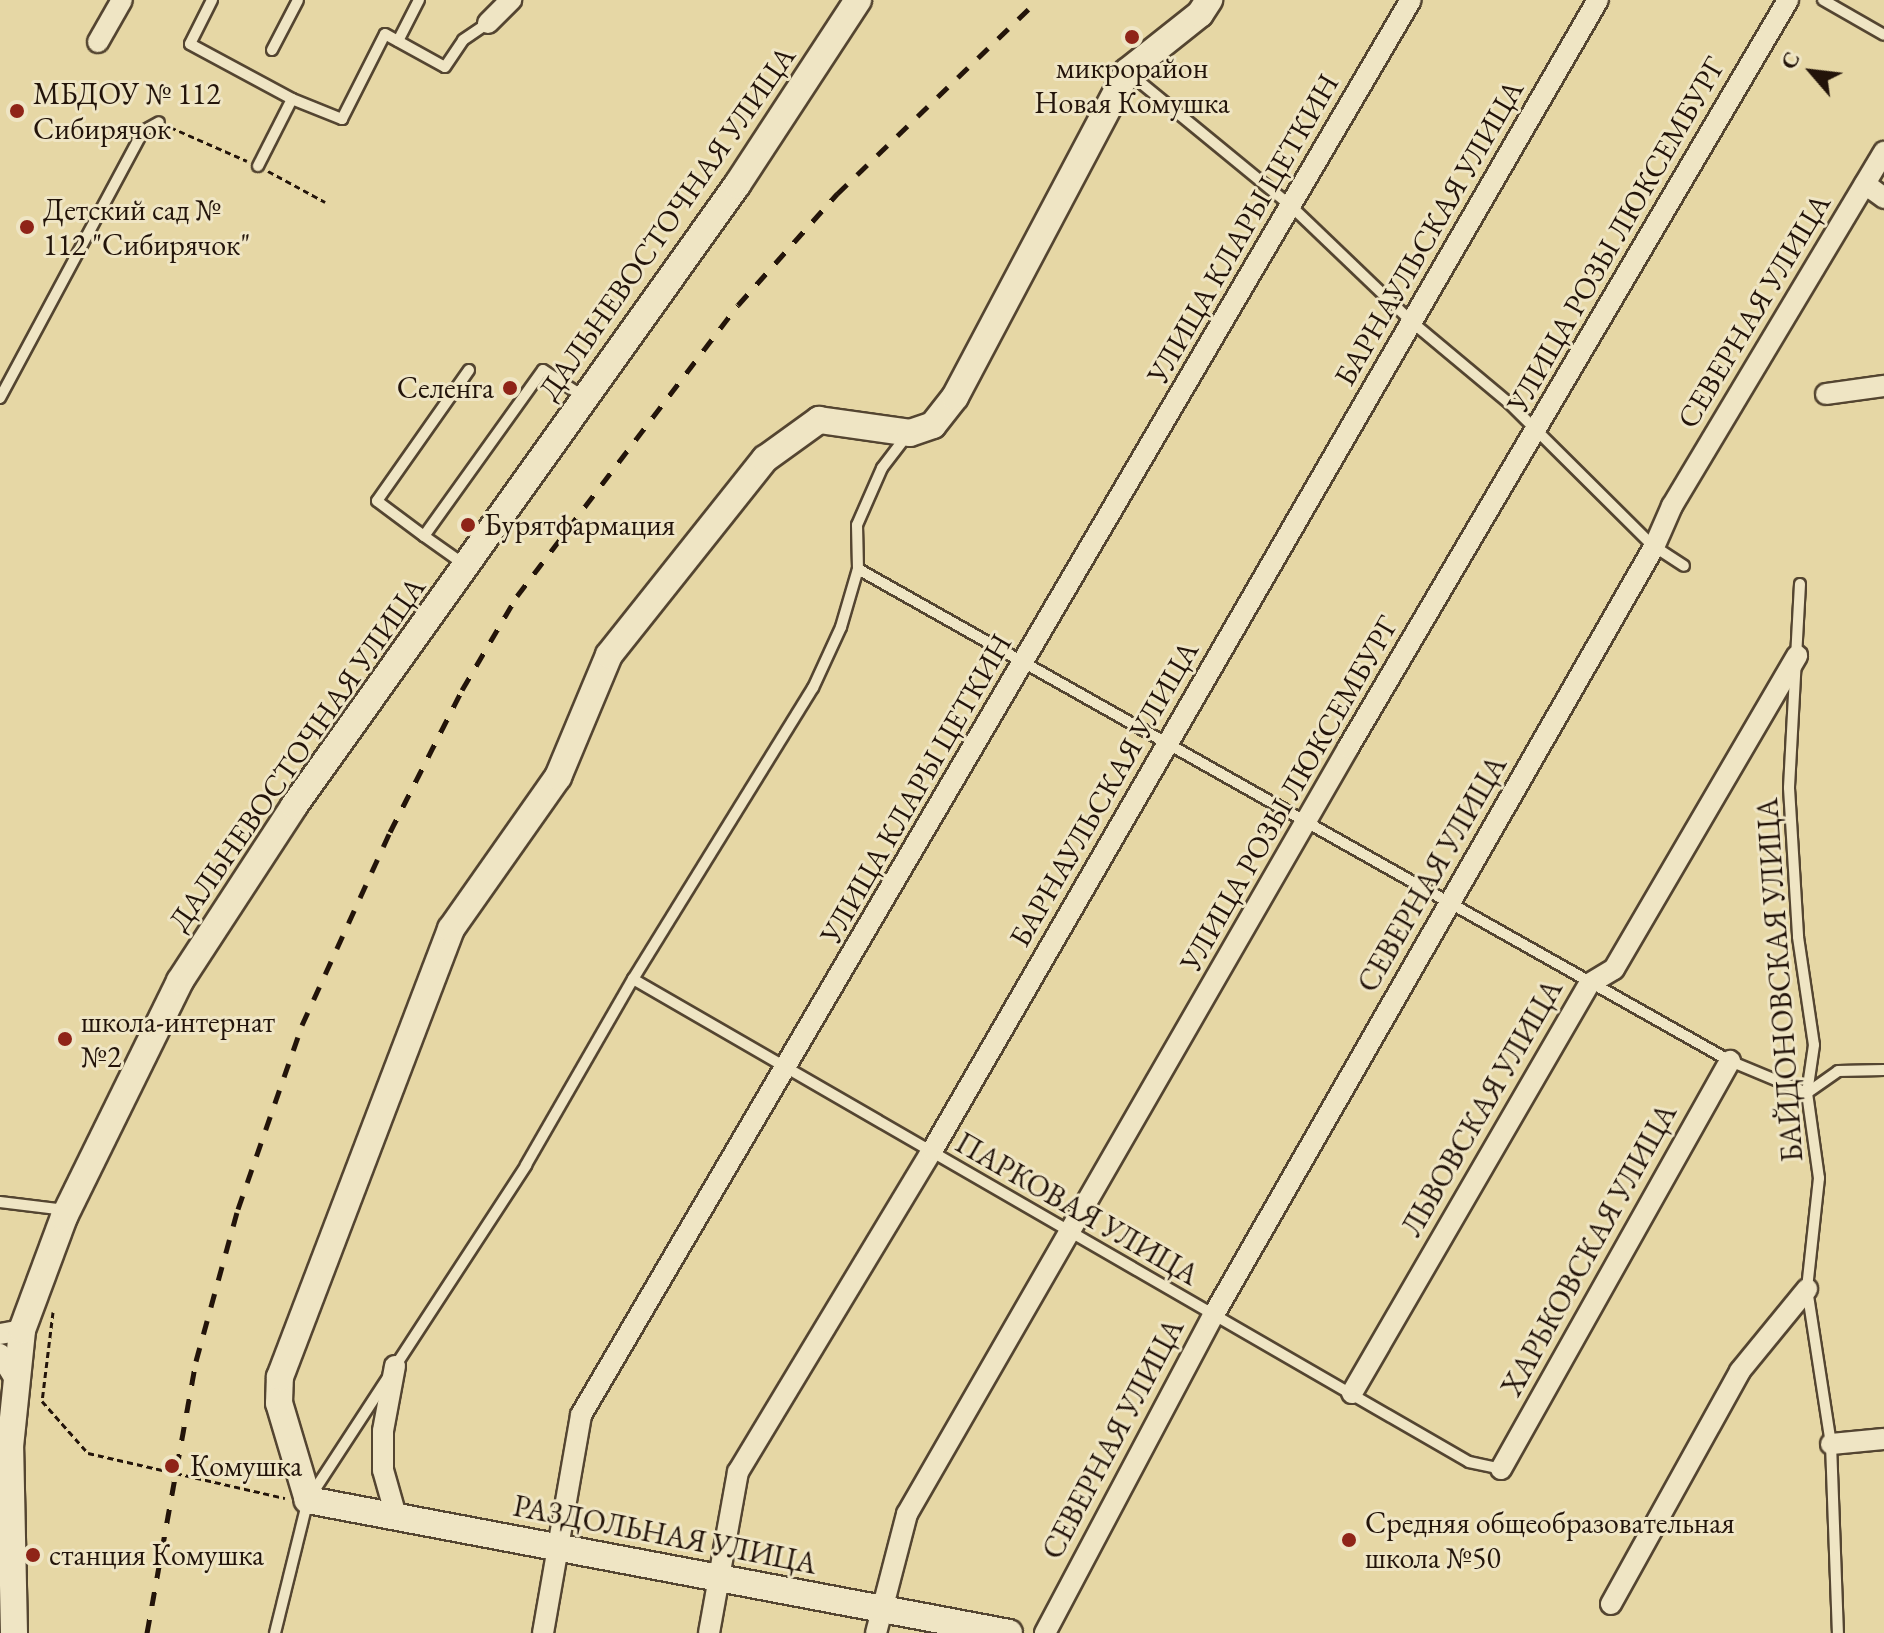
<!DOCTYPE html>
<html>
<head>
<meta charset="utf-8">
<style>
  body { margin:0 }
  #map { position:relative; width:1884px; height:1633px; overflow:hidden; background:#e6d7a5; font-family:"EB Garamond",serif }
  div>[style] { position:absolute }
  .path>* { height:3px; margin-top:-1.5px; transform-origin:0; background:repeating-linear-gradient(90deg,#23140a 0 6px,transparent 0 10px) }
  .roads { filter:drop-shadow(2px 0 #544531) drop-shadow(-2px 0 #544531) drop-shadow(0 2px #544531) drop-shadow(0 -2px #544531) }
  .service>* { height:10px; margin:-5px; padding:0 5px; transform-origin:5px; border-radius:5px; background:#efe5c4 }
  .minor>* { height:20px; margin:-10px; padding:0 10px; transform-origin:10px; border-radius:10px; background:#efe5c4 }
  .tertiary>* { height:26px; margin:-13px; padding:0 13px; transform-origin:13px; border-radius:13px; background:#efe5c4 }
  .rail>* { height:5px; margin-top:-2.5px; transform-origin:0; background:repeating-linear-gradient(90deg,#23140a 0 14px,transparent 0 28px) }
  .dots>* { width:22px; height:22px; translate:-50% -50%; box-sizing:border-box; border:4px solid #efe5c4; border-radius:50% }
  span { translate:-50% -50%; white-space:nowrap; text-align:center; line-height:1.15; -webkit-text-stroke:6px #efe5c4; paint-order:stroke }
  .poi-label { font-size:30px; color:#23140a }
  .left { translate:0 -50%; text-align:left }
  .right { translate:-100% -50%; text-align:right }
  .street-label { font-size:30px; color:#23140a }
  .north { position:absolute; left:1772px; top:32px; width:80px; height:80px; -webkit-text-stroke:6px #efe5c4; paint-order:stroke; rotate:298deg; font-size:22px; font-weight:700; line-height:32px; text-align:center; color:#23140a }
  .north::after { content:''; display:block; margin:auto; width:28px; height:36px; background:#23140a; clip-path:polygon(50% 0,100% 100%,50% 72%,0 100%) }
</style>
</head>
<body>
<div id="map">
  <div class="path">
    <div style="left:170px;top:127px;width:84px;rotate:23.8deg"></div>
    <div style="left:268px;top:171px;width:65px;rotate:28.5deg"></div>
    <div style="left:53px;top:1312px;width:90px;rotate:97deg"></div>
    <div style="left:42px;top:1401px;width:69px;rotate:48.5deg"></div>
    <div style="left:88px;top:1453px;width:202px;rotate:12.9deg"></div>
  </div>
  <div class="roads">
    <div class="service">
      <div style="left:212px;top:0;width:49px;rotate:116.6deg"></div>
      <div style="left:190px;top:44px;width:116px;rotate:28.3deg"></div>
      <div style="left:292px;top:99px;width:54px;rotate:21.8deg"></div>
      <div style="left:342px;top:119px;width:95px;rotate:-63.2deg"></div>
      <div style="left:385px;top:34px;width:68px;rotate:28.8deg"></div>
      <div style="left:445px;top:67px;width:32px;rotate:-56deg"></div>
      <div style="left:463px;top:40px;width:30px;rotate:-34deg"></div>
      <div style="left:1823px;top:0;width:70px;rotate:29.8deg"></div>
      <div style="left:398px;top:41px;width:46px;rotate:-62.9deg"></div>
      <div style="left:272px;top:50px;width:56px;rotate:-62.5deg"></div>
      <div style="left:1129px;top:73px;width:210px;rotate:39.4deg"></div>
      <div style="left:1291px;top:206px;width:168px;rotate:43.8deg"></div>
      <div style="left:1412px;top:322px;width:126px;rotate:39.9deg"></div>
      <div style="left:1509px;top:403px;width:204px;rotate:44.8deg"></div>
      <div style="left:258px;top:166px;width:75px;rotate:-63.1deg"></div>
      <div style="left:469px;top:370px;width:160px;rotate:125.1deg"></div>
      <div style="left:377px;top:501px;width:59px;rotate:36.7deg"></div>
      <div style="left:424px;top:536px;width:204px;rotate:-54.4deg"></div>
      <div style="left:543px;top:370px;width:49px;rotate:33.4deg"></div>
      <div style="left:0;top:398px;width:303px;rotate:-61.8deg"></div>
      <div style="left:143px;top:131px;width:18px;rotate:-29deg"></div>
      <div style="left:424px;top:536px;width:50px;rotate:35.3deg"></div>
      <div style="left:1652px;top:545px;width:38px;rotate:33deg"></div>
      <div style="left:858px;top:569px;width:1001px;rotate:29.43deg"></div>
      <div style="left:1730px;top:1061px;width:83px;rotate:22.6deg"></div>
      <div style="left:1807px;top:1093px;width:38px;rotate:-35deg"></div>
      <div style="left:1838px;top:1071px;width:46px;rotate:-1.2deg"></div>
      <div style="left:1800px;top:584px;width:204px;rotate:93.1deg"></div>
      <div style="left:1789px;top:788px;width:149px;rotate:86.5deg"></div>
      <div style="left:1798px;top:937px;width:109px;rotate:81.6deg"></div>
      <div style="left:1814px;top:1045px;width:49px;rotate:98.3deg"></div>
      <div style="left:1807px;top:1093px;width:86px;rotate:82deg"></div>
      <div style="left:1819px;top:1178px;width:112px;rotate:96.2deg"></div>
      <div style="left:1807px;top:1289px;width:157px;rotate:81.2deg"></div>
      <div style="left:1831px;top:1444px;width:189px;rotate:87.9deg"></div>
      <div style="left:633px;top:979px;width:965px;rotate:30.02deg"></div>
      <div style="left:1469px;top:1462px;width:33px;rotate:12deg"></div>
      <div style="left:0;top:1202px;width:66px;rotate:6.9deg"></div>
      <div style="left:275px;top:1633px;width:137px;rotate:-76.1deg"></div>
      <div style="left:308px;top:1500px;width:400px;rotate:-56.9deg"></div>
      <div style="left:526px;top:1165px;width:215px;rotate:-60.1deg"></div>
      <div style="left:633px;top:979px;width:342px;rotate:-58.3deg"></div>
      <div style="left:813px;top:688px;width:67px;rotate:-65.3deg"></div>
      <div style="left:841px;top:627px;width:60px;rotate:-73.7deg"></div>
      <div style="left:858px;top:569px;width:44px;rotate:-91.3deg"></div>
      <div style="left:857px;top:525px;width:62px;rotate:-66.3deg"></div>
      <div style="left:882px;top:468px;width:43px;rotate:-52.6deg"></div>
    </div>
    <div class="minor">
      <div style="left:488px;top:23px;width:33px;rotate:-45deg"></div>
      <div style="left:98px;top:42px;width:48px;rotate:-60.3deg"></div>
      <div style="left:1865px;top:184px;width:24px;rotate:36deg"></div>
      <div style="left:1826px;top:394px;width:59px;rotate:-7.9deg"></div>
      <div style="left:0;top:1334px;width:22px;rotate:-10deg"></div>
      <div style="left:0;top:1354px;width:31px;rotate:59deg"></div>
      <div style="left:395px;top:1366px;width:66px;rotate:100.5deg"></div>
      <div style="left:383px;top:1431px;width:39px;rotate:90deg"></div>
      <div style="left:383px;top:1470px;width:48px;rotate:74.2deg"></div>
      <div style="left:1352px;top:1393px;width:473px;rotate:-59.9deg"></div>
      <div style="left:1589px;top:984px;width:29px;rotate:-31deg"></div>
      <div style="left:1614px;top:969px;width:363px;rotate:-59.7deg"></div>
      <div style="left:1831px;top:1444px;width:53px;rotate:-5.4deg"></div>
      <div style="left:1501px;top:1469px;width:468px;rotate:-60.7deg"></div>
      <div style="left:1611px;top:1604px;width:266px;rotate:-61deg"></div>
      <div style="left:1740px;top:1371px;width:106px;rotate:-50.7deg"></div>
      <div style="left:543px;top:1633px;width:221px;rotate:-80.1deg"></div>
      <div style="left:581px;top:1415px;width:1640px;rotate:-59.61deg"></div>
      <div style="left:709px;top:1633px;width:164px;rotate:-79.8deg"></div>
      <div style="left:738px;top:1472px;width:375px;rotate:-58.9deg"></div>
      <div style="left:932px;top:1151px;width:1330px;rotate:-59.95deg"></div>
      <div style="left:876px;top:1633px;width:123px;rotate:-75.4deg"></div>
      <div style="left:907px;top:1514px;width:884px;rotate:-60.07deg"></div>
      <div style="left:1348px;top:748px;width:868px;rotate:-59.53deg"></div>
      <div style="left:1045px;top:1633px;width:359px;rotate:-62.1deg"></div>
      <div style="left:1213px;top:1316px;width:886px;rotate:-60.17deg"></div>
      <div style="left:1654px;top:547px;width:45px;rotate:-66.3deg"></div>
      <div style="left:1672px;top:506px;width:413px;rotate:-59.1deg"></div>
    </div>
    <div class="tertiary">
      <div style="left:14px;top:1633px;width:186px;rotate:-91.2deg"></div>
      <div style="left:10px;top:1447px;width:118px;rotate:-84.1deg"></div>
      <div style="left:22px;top:1330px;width:121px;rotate:-69.6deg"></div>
      <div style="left:64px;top:1217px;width:263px;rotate:-63.8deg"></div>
      <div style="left:180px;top:981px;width:209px;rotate:-56.9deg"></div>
      <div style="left:294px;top:806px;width:763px;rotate:-54.5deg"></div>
      <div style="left:737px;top:185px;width:221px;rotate:-56.8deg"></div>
      <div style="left:1009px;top:1633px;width:714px;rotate:-169.26deg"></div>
      <div style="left:308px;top:1500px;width:101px;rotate:-106.6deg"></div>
      <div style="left:279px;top:1403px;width:26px;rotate:-88deg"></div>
      <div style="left:280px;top:1377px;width:480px;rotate:-69.1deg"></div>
      <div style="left:451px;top:929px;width:186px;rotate:-54.9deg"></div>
      <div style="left:558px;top:777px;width:132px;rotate:-67.3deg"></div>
      <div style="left:609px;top:655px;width:251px;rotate:-51.5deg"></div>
      <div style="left:765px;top:459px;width:67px;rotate:-35.8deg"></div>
      <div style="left:819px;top:420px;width:92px;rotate:8.1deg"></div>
      <div style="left:910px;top:433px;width:24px;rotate:-19deg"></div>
      <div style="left:933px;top:425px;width:36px;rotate:-52deg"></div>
      <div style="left:955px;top:397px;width:368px;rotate:-62.1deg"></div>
      <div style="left:1127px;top:72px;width:93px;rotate:-38.5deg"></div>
      <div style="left:1200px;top:14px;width:17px;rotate:-57deg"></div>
    </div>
  </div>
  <div class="rail">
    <div style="left:147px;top:1633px;width:276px;rotate:-79.8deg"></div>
    <div style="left:196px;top:1361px;width:158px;rotate:-74.6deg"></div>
    <div style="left:238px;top:1209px;width:195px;rotate:-70.8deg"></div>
    <div style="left:302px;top:1025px;width:212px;rotate:-65.5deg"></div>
    <div style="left:390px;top:832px;width:159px;rotate:-63.1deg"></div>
    <div style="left:462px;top:690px;width:109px;rotate:-59.7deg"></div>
    <div style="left:517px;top:596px;width:365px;rotate:-52.8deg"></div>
    <div style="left:738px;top:305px;width:149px;rotate:-48.3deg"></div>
    <div style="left:837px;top:194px;width:279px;rotate:-44deg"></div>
  </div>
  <div class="dots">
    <div style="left:1132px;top:37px;background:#8f2418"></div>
    <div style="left:17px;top:111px;background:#8f2418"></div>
    <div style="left:27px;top:227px;background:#8f2418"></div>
    <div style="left:510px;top:388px;background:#8f2418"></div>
    <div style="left:468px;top:525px;background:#8f2418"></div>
    <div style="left:65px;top:1039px;background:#8f2418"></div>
    <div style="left:172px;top:1466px;background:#8f2418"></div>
    <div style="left:1349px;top:1540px;background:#8f2418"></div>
    <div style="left:33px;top:1555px;background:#8f2418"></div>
  </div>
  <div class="poi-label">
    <span style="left:1132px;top:85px">микрорайон<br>Новая Комушка</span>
    <span class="left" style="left:33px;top:111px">МБДОУ № 112<br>Сибирячок</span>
    <span class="left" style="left:43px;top:227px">Детский сад №<br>112 "Сибирячок"</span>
    <span class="right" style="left:494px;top:388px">Селенга</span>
    <span class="left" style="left:484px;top:525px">Бурятфармация</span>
    <span class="left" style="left:81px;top:1039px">школа-интернат<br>№2</span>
    <span class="left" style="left:190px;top:1466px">Комушка</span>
    <span class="left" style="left:1365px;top:1540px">Средняя общеобразовательная<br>школа №50</span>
    <span class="left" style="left:49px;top:1555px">станция Комушка</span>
  </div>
  <div class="street-label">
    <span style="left:667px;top:223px;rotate:-55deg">ДАЛЬНЕВОСТОЧНАЯ УЛИЦА</span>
    <span style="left:1243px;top:229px;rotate:-60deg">УЛИЦА КЛАРЫ ЦЕТКИН</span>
    <span style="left:1429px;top:233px;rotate:-60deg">БАРНАУЛЬСКАЯ УЛИЦА</span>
    <span style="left:1616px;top:235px;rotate:-60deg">УЛИЦА РОЗЫ ЛЮКСЕМБУРГ</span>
    <span style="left:1754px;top:311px;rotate:-59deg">СЕВЕРНАЯ УЛИЦА</span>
    <span style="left:297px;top:754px;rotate:-55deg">ДАЛЬНЕВОСТОЧНАЯ УЛИЦА</span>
    <span style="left:916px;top:789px;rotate:-60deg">УЛИЦА КЛАРЫ ЦЕТКИН</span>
    <span style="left:1104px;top:794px;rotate:-60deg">БАРНАУЛЬСКАЯ УЛИЦА</span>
    <span style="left:1289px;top:794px;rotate:-60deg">УЛИЦА РОЗЫ ЛЮКСЕМБУРГ</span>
    <span style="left:1432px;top:874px;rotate:-60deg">СЕВЕРНАЯ УЛИЦА</span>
    <span style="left:1780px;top:980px;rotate:-94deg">БАЙДОНОВСКАЯ УЛИЦА</span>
    <span style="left:1482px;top:1108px;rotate:-60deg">ЛЬВОВСКАЯ УЛИЦА</span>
    <span style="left:1077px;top:1209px;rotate:30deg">ПАРКОВАЯ УЛИЦА</span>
    <span style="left:1589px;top:1250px;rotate:-61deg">ХАРЬКОВСКАЯ УЛИЦА</span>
    <span style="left:1113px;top:1439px;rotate:-62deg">СЕВЕРНАЯ УЛИЦА</span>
    <span style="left:665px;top:1535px;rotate:11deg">РАЗДОЛЬНАЯ УЛИЦА</span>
  </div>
  <div class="north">С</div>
</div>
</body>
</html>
